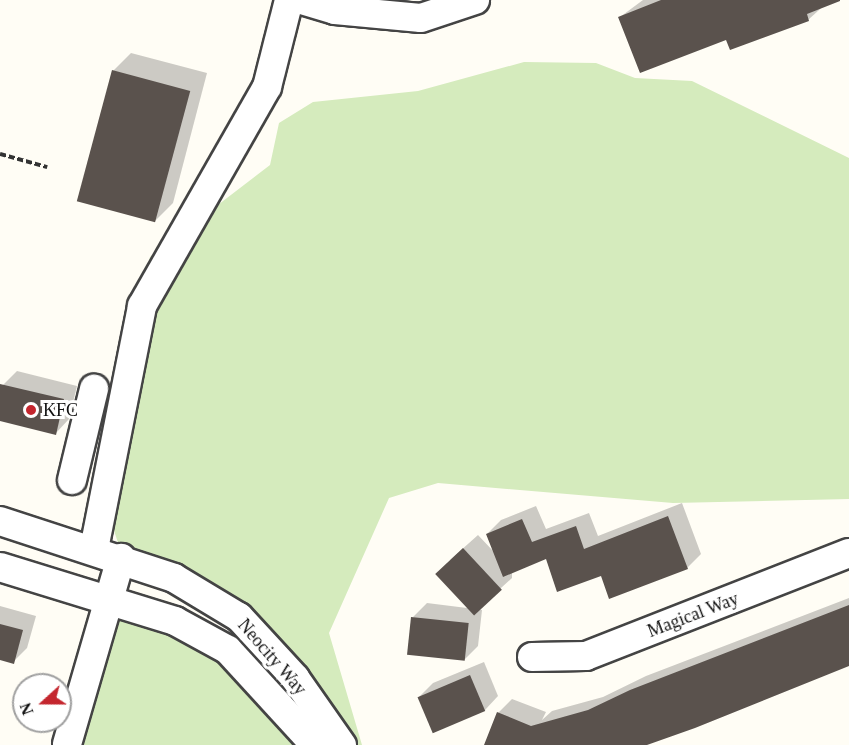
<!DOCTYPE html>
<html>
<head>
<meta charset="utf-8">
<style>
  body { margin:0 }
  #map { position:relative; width:849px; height:745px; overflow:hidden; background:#fffdf5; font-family:"Times New Roman",serif }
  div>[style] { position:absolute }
  .green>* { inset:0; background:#d5ebbd }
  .shadow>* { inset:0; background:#0003 }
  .building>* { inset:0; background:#5a524d; transform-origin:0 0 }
  .path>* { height:4px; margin-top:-2px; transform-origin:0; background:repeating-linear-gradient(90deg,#333 0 6px,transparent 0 9px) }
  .roads { filter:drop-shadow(2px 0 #444) drop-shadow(-2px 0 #444) drop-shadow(0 2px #444) drop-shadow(0 -2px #444) }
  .minor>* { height:28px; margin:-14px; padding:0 14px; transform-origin:14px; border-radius:14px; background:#fff }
  .dots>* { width:16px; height:16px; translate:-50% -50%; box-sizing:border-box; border:3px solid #fff; border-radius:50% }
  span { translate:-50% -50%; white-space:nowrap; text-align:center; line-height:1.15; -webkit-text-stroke:6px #fff; paint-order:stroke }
  .poi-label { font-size:18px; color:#111 }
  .left { translate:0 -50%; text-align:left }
  .street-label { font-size:18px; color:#111 }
  .north { position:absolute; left:12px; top:673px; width:60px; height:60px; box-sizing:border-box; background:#fff; border:2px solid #a0a0a0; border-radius:50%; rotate:249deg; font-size:16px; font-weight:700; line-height:24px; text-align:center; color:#111 }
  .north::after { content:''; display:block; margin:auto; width:21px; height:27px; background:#c4262e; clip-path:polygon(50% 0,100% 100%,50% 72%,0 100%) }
</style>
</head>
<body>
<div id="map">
  <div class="green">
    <div style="clip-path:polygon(524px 62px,596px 63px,635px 78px,692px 81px,849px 158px,849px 499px,673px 503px,438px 483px,389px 498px,329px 633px,362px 745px,356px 745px,305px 671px,119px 546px,100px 487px,110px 424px,150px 257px,270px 165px,279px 123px,313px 102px,418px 91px)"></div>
    <div style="clip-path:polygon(99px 608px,170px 631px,220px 658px,299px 745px,55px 745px)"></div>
  </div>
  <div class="shadow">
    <div style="clip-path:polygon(643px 0,830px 0,808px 20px,727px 38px,620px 17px)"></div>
    <div style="clip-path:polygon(131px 53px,207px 73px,173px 203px,155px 221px,113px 71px)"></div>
    <div style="clip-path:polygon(17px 371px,77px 386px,69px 419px,56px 433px,0 419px,3px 385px)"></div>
    <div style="clip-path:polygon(682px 503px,701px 554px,687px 568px,602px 574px,546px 557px,512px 571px,512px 578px,478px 609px,482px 610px,478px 646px,464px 660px,413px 617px,427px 603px,467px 608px,450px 560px,478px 535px,495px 553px,487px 534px,501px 520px,536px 506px,546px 529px,589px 513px,598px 536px)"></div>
    <div style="clip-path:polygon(849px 598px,849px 665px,642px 745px,485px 745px,498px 713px,512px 699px,546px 712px,542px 720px,552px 711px,603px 697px,646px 676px)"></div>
    <div style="clip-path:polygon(0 606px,36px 616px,27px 648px,13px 662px,0 658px)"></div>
    <div style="clip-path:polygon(484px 662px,498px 696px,485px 710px,433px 731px,419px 697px,433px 683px)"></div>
  </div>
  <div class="building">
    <div style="clip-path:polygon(661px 0,840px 0,840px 1px,807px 14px,809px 21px,730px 50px,726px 40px,640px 73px,618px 17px)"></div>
    <div style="left:112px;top:70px;width:81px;height:136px;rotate:15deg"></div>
    <div style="clip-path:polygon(0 384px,64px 399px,56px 435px,0 421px)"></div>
    <div style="clip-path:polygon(668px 516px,688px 569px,609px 599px,601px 576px,557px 592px,546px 559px,503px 577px,486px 534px,522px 519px,532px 542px,576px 526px,584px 549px)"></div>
    <div style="left:463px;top:548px;width:57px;height:38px;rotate:47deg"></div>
    <div style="clip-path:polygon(849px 605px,849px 666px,695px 728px,647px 745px,484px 745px,497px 712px,531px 726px,588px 710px,630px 690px)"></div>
    <div style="left:411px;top:617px;width:58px;height:38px;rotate:6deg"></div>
    <div style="clip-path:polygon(0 624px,23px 630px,14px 664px,0 660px)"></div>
    <div style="left:470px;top:675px;width:39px;height:57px;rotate:67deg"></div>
  </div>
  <div class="path">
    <div style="left:0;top:154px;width:49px;rotate:15.5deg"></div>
  </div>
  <div class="roads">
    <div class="minor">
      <div style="left:302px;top:0;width:34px;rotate:17deg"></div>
      <div style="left:335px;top:10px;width:86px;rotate:5.3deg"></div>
      <div style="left:421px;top:18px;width:57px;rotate:-18.4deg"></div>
      <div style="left:72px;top:480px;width:94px;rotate:-76.4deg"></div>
      <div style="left:0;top:521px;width:183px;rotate:18.1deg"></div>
      <div style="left:174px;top:578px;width:76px;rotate:31deg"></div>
      <div style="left:239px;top:617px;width:83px;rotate:47.4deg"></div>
      <div style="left:295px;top:678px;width:82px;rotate:55deg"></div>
      <div style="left:94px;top:549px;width:248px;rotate:-78.8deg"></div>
      <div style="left:142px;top:306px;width:252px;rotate:-60.3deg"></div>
      <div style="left:267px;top:87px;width:90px;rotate:-75.8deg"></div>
      <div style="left:0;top:567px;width:183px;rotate:17.1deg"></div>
      <div style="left:175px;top:621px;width:60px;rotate:28.7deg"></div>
      <div style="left:228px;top:650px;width:129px;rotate:47.5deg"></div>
      <div style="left:532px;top:657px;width:54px;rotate:-1.1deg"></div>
      <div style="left:586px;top:656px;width:282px;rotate:-21.4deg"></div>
      <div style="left:67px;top:744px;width:194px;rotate:-73.8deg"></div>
    </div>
  </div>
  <div class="dots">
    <div style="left:31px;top:410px;background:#c4262e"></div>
  </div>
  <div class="poi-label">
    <span class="left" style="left:43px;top:410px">KFC</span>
  </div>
  <div class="street-label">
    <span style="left:693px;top:615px;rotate:-21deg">Magical Way</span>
    <span style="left:272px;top:657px;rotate:49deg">Neocity Way</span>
  </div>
  <div class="north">N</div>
</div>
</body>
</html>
